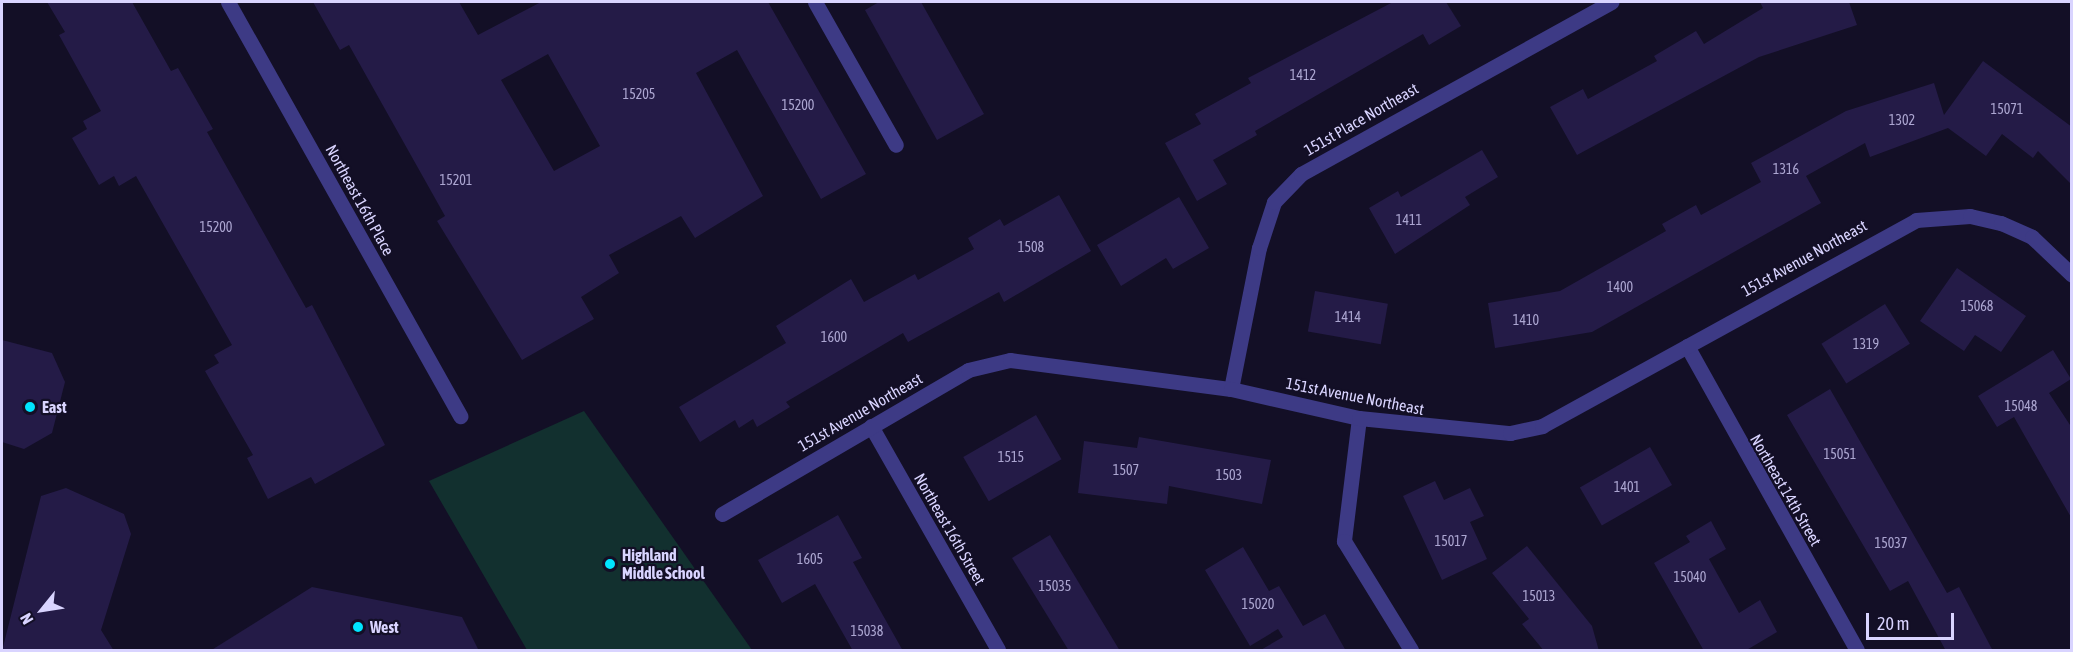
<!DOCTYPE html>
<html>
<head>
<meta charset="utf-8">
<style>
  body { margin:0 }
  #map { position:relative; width:2073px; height:652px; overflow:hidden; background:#130f26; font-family:"Asap Condensed",sans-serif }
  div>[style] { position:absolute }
  .green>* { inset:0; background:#12302f }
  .building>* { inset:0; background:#241b47; transform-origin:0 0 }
  .street>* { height:15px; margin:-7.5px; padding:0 7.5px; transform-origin:7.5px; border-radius:7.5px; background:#3d3a85 }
  .dots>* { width:16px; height:16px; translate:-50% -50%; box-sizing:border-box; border:3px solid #130f26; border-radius:50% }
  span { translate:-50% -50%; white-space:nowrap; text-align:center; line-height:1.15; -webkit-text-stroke:4.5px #130f26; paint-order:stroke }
  .number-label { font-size:14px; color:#aca6d1 }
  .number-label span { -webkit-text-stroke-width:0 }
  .street-label { font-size:16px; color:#d9d4ff }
  .poi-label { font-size:16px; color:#d9d4ff; font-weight:700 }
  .left { translate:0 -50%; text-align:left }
  .frame { position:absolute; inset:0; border:3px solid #d9d4ff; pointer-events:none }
  .north { position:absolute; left:12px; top:580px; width:60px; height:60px; -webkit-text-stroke:4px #130f26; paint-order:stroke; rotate:240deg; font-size:16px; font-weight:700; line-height:24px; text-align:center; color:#d9d4ff }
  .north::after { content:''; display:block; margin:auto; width:21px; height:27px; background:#d9d4ff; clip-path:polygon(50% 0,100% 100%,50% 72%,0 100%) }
  .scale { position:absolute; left:1866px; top:613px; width:88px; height:27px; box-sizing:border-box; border:3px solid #d9d4ff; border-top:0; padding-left:8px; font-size:18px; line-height:21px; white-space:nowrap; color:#d9d4ff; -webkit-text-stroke:4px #130f26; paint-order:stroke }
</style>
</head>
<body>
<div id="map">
  <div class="green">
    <div style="clip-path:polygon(584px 411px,752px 650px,527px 650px,429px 481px)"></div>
  </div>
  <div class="building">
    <div style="clip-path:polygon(47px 2px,132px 2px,171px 71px,178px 68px,213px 129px,207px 132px,306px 308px,312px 305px,385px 445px,315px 484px,311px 477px,268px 499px,247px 458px,253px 455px,205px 371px,219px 363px,214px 355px,232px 345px,136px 176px,119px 186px,114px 176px,99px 185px,72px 138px,87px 129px,83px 121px,101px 111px,59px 35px,65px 32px)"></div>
    <div style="clip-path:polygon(evenodd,313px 2px,459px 2px,478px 35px,541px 2px,768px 2px,866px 174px,821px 199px,737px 50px,696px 73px,763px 196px,695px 238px,681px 216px,609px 255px,619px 273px,581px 297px,594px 319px,522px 360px,437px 221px,445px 216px,349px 45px,340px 50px,313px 2px,548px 54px,600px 146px,554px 171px,501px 80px,548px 54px)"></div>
    <div style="clip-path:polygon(879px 2px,921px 2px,984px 114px,937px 140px,865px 10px)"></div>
    <div style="clip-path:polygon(1393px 2px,1446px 2px,1461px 26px,1429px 45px,1423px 34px,1255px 131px,1257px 135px,1213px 160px,1227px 184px,1197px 201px,1165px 143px,1201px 124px,1195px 114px,1251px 83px,1248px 78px)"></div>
    <div style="clip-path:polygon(1760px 2px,1849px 2px,1857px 25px,1759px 57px,1577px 155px,1550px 107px,1583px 89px,1588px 99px,1657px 61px,1654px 56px,1696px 31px,1704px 44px,1763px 8px)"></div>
    <div style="clip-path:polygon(1983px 61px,2072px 127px,2072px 185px,2038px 151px,2033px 158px,2002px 134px,1986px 156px,1948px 128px,1870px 157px,1865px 143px,1806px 176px,1821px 203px,1592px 332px,1495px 348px,1488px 303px,1560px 291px,1666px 231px,1662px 224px,1696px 205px,1701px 215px,1761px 182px,1751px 163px,1846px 111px,1934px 83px,1944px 115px)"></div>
    <div style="clip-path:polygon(1482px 150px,1498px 177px,1465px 197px,1470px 205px,1395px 254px,1369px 208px,1398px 191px,1401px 197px)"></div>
    <div style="clip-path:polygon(1059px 195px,1091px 251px,1004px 302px,999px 292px,908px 342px,903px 333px,786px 402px,790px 407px,757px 427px,753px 419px,739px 428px,735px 420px,700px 442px,679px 407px,786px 343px,776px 326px,851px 279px,864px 302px,915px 274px,918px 280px,974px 249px,968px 238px,1000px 219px,1004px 226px)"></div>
    <div style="clip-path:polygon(1179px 197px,1209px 248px,1173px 269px,1166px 258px,1121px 286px,1097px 245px)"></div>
    <div style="clip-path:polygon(1957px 268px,2026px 316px,2001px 352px,1975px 335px,1964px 351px,1920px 321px)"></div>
    <div style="left:1315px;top:291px;width:74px;height:41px;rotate:10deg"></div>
    <div style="left:1885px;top:304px;width:47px;height:75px;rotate:58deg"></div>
    <div style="clip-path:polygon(2px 340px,52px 353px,65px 382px,52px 433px,24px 449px,2px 442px)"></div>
    <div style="clip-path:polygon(2053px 350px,2071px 379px,2049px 393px,2072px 428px,2072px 519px,2014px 417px,1997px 427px,1978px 396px)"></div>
    <div style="clip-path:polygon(1830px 389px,1947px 593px,1959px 587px,1993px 651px,1946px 651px,1908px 581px,1890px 591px,1787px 415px)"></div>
    <div style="left:1036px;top:415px;width:51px;height:84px;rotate:60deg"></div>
    <div style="clip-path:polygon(1139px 437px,1271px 460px,1262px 504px,1169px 486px,1167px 504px,1078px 493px,1084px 441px,1137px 448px)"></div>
    <div style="left:1650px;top:447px;width:44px;height:81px;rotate:60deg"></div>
    <div style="clip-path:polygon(1435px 481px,1444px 500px,1470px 488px,1484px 516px,1470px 522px,1487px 559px,1442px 580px,1403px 496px)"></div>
    <div style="clip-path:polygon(66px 488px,124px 514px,131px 534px,101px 630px,114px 651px,2px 651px,41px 496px)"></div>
    <div style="clip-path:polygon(838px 515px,862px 558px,853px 562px,903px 651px,853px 651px,815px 584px,782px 603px,758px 560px)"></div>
    <div style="clip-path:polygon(1711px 521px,1726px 549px,1709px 559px,1739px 613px,1760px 600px,1777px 632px,1745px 651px,1704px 651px,1654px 563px,1690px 542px,1686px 536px)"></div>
    <div style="clip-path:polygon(1050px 535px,1120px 651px,1069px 651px,1012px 558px)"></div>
    <div style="clip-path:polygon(1527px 546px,1592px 626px,1599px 651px,1544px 651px,1522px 624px,1529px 619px,1492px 573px)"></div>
    <div style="clip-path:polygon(1243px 547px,1269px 591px,1279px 586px,1303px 626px,1325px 614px,1346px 651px,1259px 651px,1283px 637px,1278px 629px,1250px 646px,1205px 570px)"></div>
    <div style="clip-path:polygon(312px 587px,462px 617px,479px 651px,210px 651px)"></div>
  </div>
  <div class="street">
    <div style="left:228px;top:2px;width:475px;rotate:60.7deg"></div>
    <div style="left:815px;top:2px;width:164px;rotate:60.5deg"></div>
    <div style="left:1687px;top:346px;width:348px;rotate:60.8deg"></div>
    <div style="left:1231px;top:389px;width:144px;rotate:-78.8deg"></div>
    <div style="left:1259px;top:248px;width:48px;rotate:-71.9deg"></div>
    <div style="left:1274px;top:202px;width:39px;rotate:-46deg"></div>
    <div style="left:1301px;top:174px;width:355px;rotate:-29deg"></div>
    <div style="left:1359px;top:418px;width:124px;rotate:97deg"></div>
    <div style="left:1344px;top:541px;width:128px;rotate:58.4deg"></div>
    <div style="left:871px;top:426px;width:257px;rotate:60.4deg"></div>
    <div style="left:722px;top:514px;width:285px;rotate:-30.3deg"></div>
    <div style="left:968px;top:370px;width:43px;rotate:-13.4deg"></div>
    <div style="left:1010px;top:360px;width:223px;rotate:7.5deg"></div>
    <div style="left:1231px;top:389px;width:131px;rotate:12.8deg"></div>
    <div style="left:1359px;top:418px;width:152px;rotate:5.7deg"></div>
    <div style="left:1510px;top:433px;width:33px;rotate:-12deg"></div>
    <div style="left:1542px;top:426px;width:427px;rotate:-28.8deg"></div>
    <div style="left:1916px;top:220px;width:54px;rotate:-4.2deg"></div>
    <div style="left:1970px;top:216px;width:32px;rotate:13deg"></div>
    <div style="left:2001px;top:223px;width:34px;rotate:24deg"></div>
    <div style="left:2032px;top:237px;width:55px;rotate:43.5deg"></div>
  </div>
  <div class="dots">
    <div style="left:30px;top:407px;background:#00e5ff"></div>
    <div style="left:610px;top:564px;background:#00e5ff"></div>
    <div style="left:358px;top:627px;background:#00e5ff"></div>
  </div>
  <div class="number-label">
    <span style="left:1303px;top:75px">1412</span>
    <span style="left:639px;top:94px">15205</span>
    <span style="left:798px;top:105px">15200</span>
    <span style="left:2007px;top:109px">15071</span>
    <span style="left:1902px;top:120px">1302</span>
    <span style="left:1786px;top:169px">1316</span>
    <span style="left:456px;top:180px">15201</span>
    <span style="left:1409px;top:220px">1411</span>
    <span style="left:216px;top:227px">15200</span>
    <span style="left:1031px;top:247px">1508</span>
    <span style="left:1620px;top:287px">1400</span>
    <span style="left:1977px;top:306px">15068</span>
    <span style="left:1348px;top:317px">1414</span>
    <span style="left:1526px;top:320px">1410</span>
    <span style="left:834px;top:337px">1600</span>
    <span style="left:1866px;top:344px">1319</span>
    <span style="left:2021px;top:406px">15048</span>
    <span style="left:1840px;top:454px">15051</span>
    <span style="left:1011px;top:457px">1515</span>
    <span style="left:1126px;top:470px">1507</span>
    <span style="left:1229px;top:475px">1503</span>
    <span style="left:1627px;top:487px">1401</span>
    <span style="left:1451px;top:541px">15017</span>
    <span style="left:1891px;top:543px">15037</span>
    <span style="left:810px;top:559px">1605</span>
    <span style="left:1690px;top:577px">15040</span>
    <span style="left:1055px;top:586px">15035</span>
    <span style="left:1539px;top:596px">15013</span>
    <span style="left:1258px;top:604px">15020</span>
    <span style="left:867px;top:631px">15038</span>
  </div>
  <div class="street-label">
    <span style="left:1361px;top:119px;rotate:-30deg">151st Place Northeast</span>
    <span style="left:360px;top:200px;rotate:61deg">Northeast 16th Place</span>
    <span style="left:1804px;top:258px;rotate:-29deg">151st Avenue Northeast</span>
    <span style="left:1355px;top:396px;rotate:11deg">151st Avenue Northeast</span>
    <span style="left:860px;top:412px;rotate:-30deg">151st Avenue Northeast</span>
    <span style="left:1786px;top:490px;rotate:60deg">Northeast 14th Street</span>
    <span style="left:950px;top:529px;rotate:60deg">Northeast 16th Street</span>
  </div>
  <div class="poi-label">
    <span class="left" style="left:42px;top:407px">East</span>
    <span class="left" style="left:622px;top:564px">Highland<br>Middle School</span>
    <span class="left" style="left:370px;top:627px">West</span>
  </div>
  <div class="frame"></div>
  <div class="north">N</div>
  <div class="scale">20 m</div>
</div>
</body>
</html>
